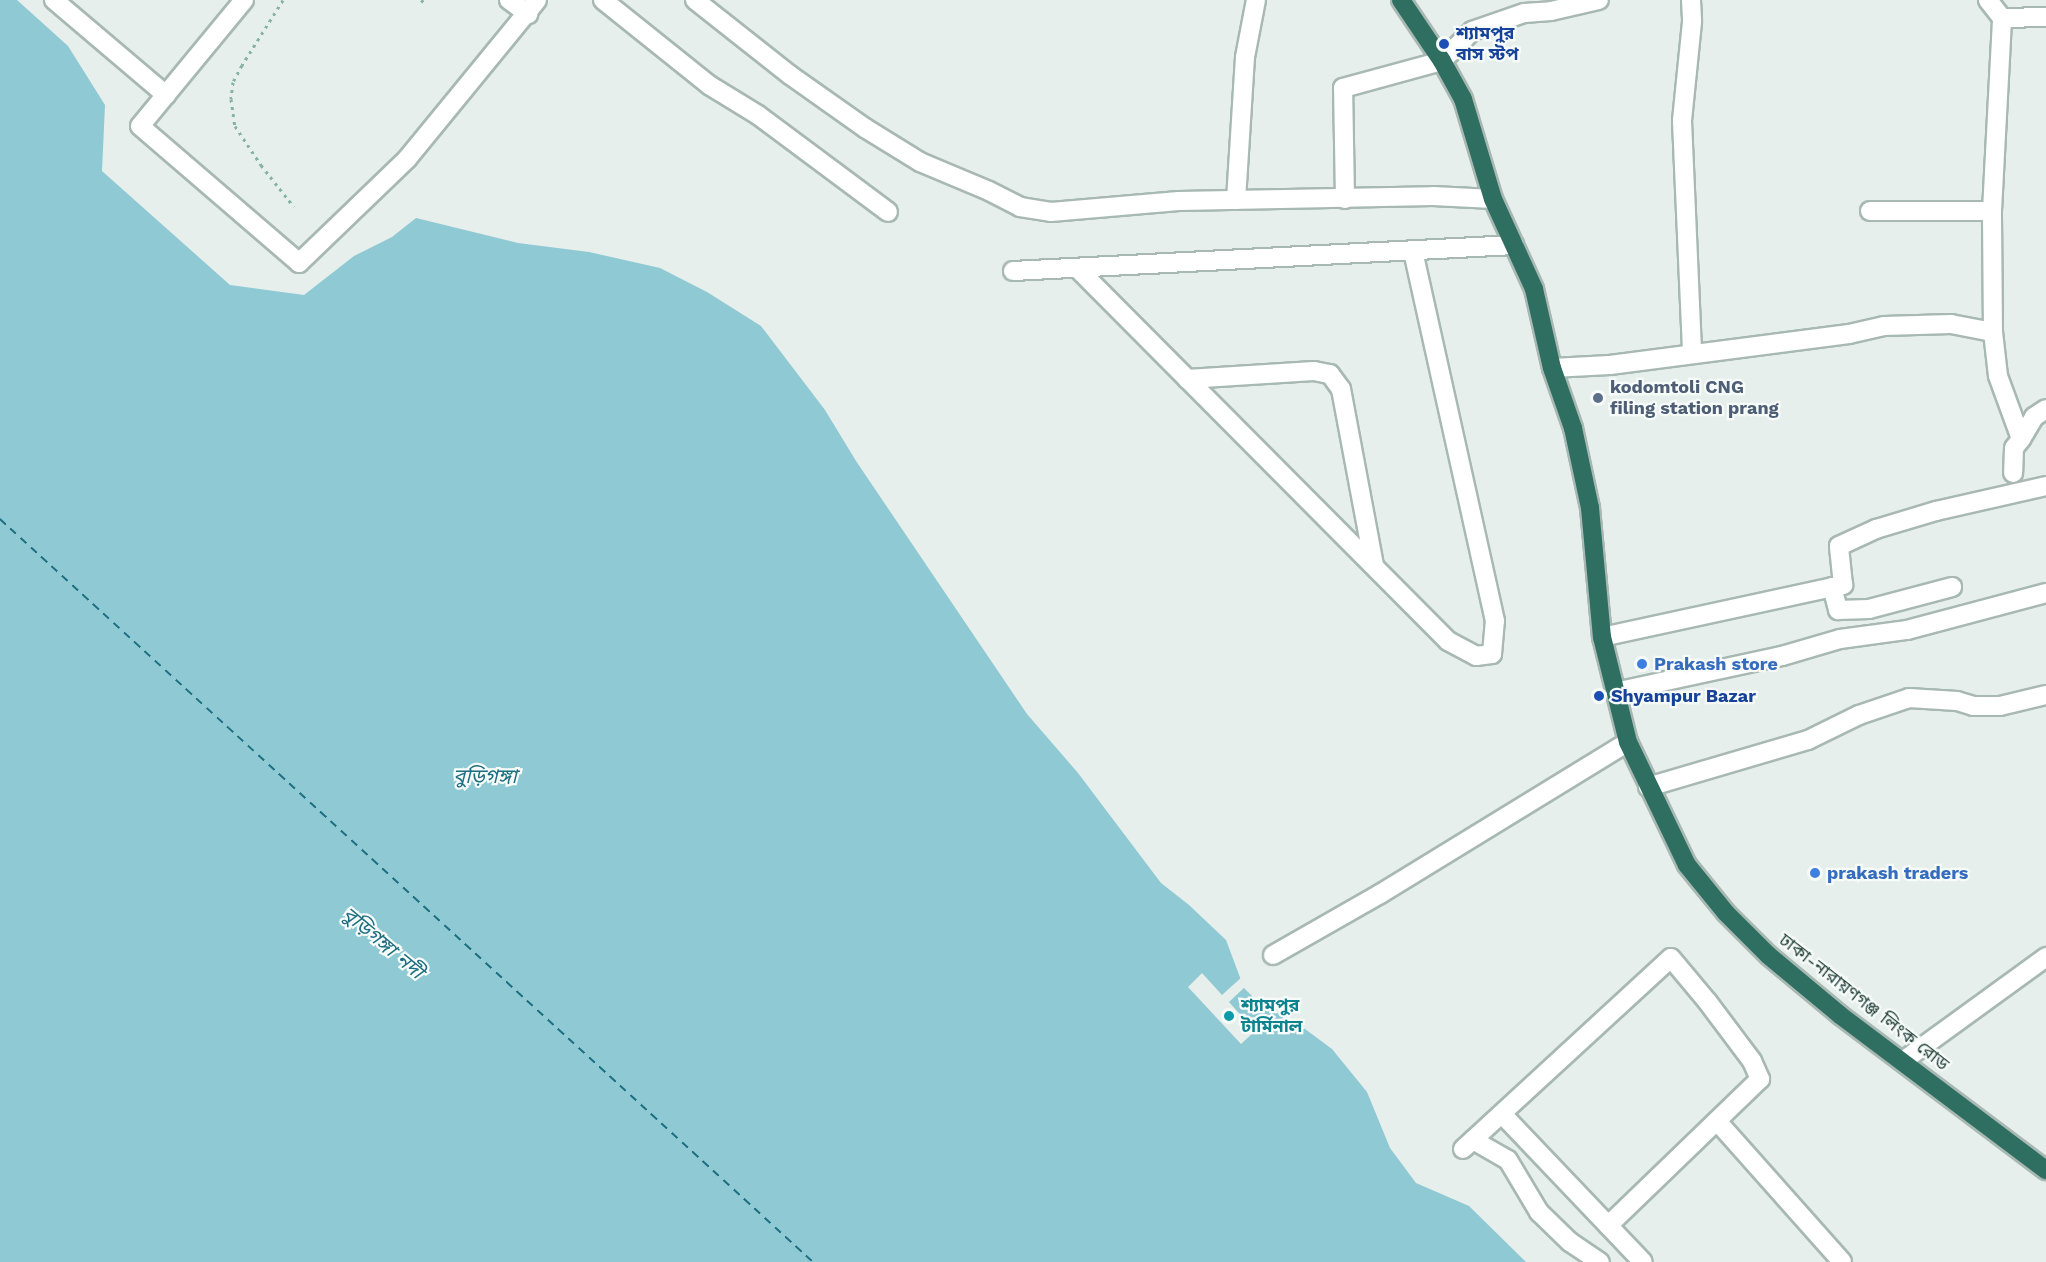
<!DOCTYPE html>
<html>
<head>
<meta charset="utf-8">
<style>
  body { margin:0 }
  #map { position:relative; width:2046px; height:1262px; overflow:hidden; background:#e6efeb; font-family:"Work Sans","Noto Sans Bengali",sans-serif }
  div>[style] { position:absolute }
  .water>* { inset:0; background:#8ec9d4 }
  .pier>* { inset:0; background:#e6efeb }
  .ferry>* { height:1.5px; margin-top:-0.75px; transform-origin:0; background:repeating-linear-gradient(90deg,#1c6f80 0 8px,transparent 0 14px) }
  .path>* { height:3px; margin-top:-1.5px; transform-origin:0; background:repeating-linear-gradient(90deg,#86b3a5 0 3px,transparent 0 7.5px) }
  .roads { filter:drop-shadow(2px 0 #a8b8b2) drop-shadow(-2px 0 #a8b8b2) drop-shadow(0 2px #a8b8b2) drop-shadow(0 -2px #a8b8b2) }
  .minor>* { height:18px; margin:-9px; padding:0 9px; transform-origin:9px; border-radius:9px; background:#fff }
  .highway>* { height:18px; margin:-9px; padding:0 9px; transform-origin:9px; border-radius:9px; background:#2f6f62 }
  .dots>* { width:16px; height:16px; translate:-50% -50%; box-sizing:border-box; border:3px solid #f7fbf9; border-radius:50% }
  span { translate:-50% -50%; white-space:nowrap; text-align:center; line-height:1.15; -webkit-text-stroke:4.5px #f7fbf9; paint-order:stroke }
  .transit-label { font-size:18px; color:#164399; font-weight:700 }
  .left { translate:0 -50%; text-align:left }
  .service-label { font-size:18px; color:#4e5e75; font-weight:700 }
  .shop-label { font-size:18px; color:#366cbe; font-weight:700 }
  .street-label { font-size:18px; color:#24423a }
  .culture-label { font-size:18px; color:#0d838f; font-weight:700 }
  .water-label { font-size:20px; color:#1c6f80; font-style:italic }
</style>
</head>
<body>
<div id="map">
  <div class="water">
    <div style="clip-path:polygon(0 0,17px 0,68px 46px,105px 105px,102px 171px,230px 285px,304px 295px,354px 256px,392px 237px,416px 218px,518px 243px,589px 252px,660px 268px,707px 292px,761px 326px,825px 410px,856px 461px,1027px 714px,1078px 773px,1161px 883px,1189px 905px,1226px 940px,1244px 988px,1258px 1002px,1305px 1029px,1332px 1049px,1367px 1092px,1390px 1148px,1416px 1183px,1469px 1206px,1526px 1262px,0 1262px)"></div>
  </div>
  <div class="pier">
    <div style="clip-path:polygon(1202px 973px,1222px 995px,1243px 976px,1246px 986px,1229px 1002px,1255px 1031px,1241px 1044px,1188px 987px)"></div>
  </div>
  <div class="ferry">
    <div style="left:0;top:519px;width:1101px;rotate:42.42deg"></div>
  </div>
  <div class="path">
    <div style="left:283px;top:0;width:77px;rotate:122.2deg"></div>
    <div style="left:242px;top:65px;width:19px;rotate:118deg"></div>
    <div style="left:233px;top:82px;width:17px;rotate:97deg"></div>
    <div style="left:231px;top:99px;width:27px;rotate:82deg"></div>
    <div style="left:235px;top:126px;width:47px;rotate:56.3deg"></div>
    <div style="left:261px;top:165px;width:53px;rotate:51.8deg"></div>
    <div style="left:421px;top:0;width:4px;rotate:34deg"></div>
  </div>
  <div class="roads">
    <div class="minor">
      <div style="left:54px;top:0;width:147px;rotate:40.3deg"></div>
      <div style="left:244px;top:0;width:163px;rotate:129.5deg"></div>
      <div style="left:140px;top:126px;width:210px;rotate:40.7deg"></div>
      <div style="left:299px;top:263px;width:150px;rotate:-43.9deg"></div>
      <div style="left:407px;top:159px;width:205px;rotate:-50.7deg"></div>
      <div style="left:509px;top:0;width:24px;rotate:36deg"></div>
      <div style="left:603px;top:0;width:136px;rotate:38.7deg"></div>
      <div style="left:709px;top:85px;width:57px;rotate:31.5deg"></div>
      <div style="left:758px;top:115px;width:162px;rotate:36.7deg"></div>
      <div style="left:695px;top:0;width:121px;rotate:38.3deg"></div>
      <div style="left:790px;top:75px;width:92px;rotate:35.2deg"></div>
      <div style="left:865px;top:128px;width:65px;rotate:31.7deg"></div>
      <div style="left:920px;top:162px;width:75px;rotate:22.8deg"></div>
      <div style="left:989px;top:191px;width:35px;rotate:27deg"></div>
      <div style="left:1020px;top:207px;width:31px;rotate:9deg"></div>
      <div style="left:1051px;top:212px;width:128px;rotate:-4.9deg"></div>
      <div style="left:1179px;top:201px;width:254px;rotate:-1.1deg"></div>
      <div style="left:1433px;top:196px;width:60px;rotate:2.9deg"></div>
      <div style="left:1691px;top:0;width:22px;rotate:87deg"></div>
      <div style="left:1692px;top:22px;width:100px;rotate:95.8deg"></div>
      <div style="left:1682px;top:121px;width:232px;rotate:87.5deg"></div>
      <div style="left:2002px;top:18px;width:44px;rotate:-1.3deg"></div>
      <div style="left:1345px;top:199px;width:111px;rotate:-91deg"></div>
      <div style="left:1343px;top:88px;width:103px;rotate:-15.3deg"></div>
      <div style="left:1442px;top:61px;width:42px;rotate:-45deg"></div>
      <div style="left:1472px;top:31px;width:55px;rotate:-19.1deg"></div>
      <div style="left:1524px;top:13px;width:27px;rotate:-4deg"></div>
      <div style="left:1551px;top:11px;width:49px;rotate:-12.9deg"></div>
      <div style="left:1236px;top:200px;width:143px;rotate:-86.4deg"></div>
      <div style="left:1245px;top:57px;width:58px;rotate:-79.1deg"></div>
      <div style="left:1870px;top:211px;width:122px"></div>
      <div style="left:1077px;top:268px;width:526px;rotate:45.15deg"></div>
      <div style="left:1448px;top:641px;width:32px;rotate:28deg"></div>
      <div style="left:1476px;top:656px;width:16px;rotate:-7deg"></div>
      <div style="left:1492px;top:654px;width:33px;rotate:-85deg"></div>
      <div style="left:1495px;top:621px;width:380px;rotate:-102.5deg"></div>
      <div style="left:1013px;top:271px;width:502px;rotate:-2.97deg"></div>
      <div style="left:1993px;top:332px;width:44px;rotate:83.5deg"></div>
      <div style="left:1998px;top:376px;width:67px;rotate:69.9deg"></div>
      <div style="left:2021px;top:439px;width:11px;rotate:128deg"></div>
      <div style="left:2014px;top:448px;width:25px;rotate:92deg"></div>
      <div style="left:1552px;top:368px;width:58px;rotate:-3deg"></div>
      <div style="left:1610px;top:365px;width:241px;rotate:-7.4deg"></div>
      <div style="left:1849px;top:334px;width:36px;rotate:-13deg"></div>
      <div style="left:1884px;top:326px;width:67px;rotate:-1.7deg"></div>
      <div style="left:1951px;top:324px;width:43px;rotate:10.8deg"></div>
      <div style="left:1993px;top:332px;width:121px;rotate:-90.5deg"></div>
      <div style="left:1992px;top:211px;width:193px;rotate:-87deg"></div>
      <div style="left:2002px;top:18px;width:23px;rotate:-128deg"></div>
      <div style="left:1187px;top:379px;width:127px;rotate:-3.6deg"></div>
      <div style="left:1314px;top:371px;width:16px;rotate:11deg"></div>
      <div style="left:1330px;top:374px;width:19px;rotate:54deg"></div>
      <div style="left:1341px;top:389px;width:179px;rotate:79.4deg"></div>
      <div style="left:2021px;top:439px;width:26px;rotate:-59deg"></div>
      <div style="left:2034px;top:417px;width:14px;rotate:-34deg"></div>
      <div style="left:1832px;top:587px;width:24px;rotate:75deg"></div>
      <div style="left:1838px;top:610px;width:31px;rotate:-2deg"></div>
      <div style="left:1869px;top:609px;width:86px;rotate:-14.8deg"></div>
      <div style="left:1602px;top:637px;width:247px;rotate:-12.2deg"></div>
      <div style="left:1843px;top:585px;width:39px;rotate:-96deg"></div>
      <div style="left:1839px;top:546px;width:41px;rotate:-24.7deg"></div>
      <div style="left:1876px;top:529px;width:63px;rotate:-16.7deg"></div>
      <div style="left:1936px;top:511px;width:113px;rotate:-12.8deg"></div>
      <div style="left:1615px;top:692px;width:171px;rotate:-12.2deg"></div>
      <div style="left:1782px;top:656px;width:60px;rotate:-16.3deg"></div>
      <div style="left:1840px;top:639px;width:68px;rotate:-7.7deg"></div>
      <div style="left:1907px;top:630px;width:144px;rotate:-14.9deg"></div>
      <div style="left:1648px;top:787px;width:167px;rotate:-16.4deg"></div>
      <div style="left:1808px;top:740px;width:57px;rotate:-26.1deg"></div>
      <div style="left:1859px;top:715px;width:53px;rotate:-18.8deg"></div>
      <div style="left:1909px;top:698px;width:48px;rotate:3.6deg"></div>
      <div style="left:1957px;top:701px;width:17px;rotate:17deg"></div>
      <div style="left:1973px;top:706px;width:27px"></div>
      <div style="left:2000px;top:706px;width:47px;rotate:-13.4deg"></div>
      <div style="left:1273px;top:955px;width:123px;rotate:-29.7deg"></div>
      <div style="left:1380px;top:894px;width:291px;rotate:-31.5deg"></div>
      <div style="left:1903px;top:1061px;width:177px;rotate:-36deg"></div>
      <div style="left:1502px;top:1114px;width:204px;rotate:46.4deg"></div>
      <div style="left:1717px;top:1121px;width:188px;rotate:48.4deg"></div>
      <div style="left:1473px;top:1140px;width:40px;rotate:29.7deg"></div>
      <div style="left:1508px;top:1160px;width:61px;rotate:59.2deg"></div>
      <div style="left:1539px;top:1212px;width:43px;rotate:44.1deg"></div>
      <div style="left:1570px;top:1242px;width:36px;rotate:34deg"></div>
      <div style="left:1463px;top:1149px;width:282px;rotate:-42.6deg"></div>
      <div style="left:1671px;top:958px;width:56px;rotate:50.1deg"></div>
      <div style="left:1707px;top:1001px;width:75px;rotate:53.1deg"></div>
      <div style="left:1752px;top:1061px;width:20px;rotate:66deg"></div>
      <div style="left:1760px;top:1079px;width:211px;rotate:136deg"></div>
    </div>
    <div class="highway">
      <div style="left:1401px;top:0;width:73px;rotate:56.1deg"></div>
      <div style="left:1442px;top:61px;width:43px;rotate:61.1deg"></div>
      <div style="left:1463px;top:99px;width:104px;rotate:73.3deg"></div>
      <div style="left:1493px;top:199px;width:99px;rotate:65.5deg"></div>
      <div style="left:1534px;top:289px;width:81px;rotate:77.2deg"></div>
      <div style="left:1552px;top:368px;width:64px;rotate:70.7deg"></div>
      <div style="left:1573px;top:428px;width:82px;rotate:78deg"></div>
      <div style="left:1590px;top:508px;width:130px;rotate:84.7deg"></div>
      <div style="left:1602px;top:637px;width:108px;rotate:76.1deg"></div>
      <div style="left:1628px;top:742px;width:136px;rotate:64.4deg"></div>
      <div style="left:1687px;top:865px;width:62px;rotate:50.9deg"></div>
      <div style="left:1726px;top:913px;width:59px;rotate:45deg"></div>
      <div style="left:1768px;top:955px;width:94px;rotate:39.8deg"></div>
      <div style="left:1840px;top:1015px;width:258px;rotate:37deg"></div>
    </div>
  </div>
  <div class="dots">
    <div style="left:1444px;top:44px;background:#1a4fb4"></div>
    <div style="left:1598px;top:398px;background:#5c6f8a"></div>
    <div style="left:1642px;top:664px;background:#3f7fe0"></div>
    <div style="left:1599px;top:696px;background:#1a4fb4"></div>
    <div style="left:1815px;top:873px;background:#3f7fe0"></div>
    <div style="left:1229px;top:1016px;background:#0f9aa8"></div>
  </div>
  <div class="transit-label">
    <span class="left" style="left:1456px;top:44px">শ্যামপুর<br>বাস স্টপ</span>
    <span class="left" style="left:1611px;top:696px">Shyampur Bazar</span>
  </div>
  <div class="service-label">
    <span class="left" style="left:1610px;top:398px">kodomtoli CNG<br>filing station prang</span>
  </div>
  <div class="shop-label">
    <span class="left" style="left:1654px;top:664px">Prakash store</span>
    <span class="left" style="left:1827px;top:873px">prakash traders</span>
  </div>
  <div class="street-label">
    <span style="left:1864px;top:1002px;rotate:38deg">ঢাকা-নারায়ণগঞ্জ লিংক রোড</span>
  </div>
  <div class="culture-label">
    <span class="left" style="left:1241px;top:1016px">শ্যামপুর<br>টার্মিনাল</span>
  </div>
  <div class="water-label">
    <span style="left:485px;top:776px">বুড়িগঙ্গা</span>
    <span style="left:383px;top:943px;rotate:40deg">বুড়িগঙ্গা নদী</span>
  </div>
</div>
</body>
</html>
